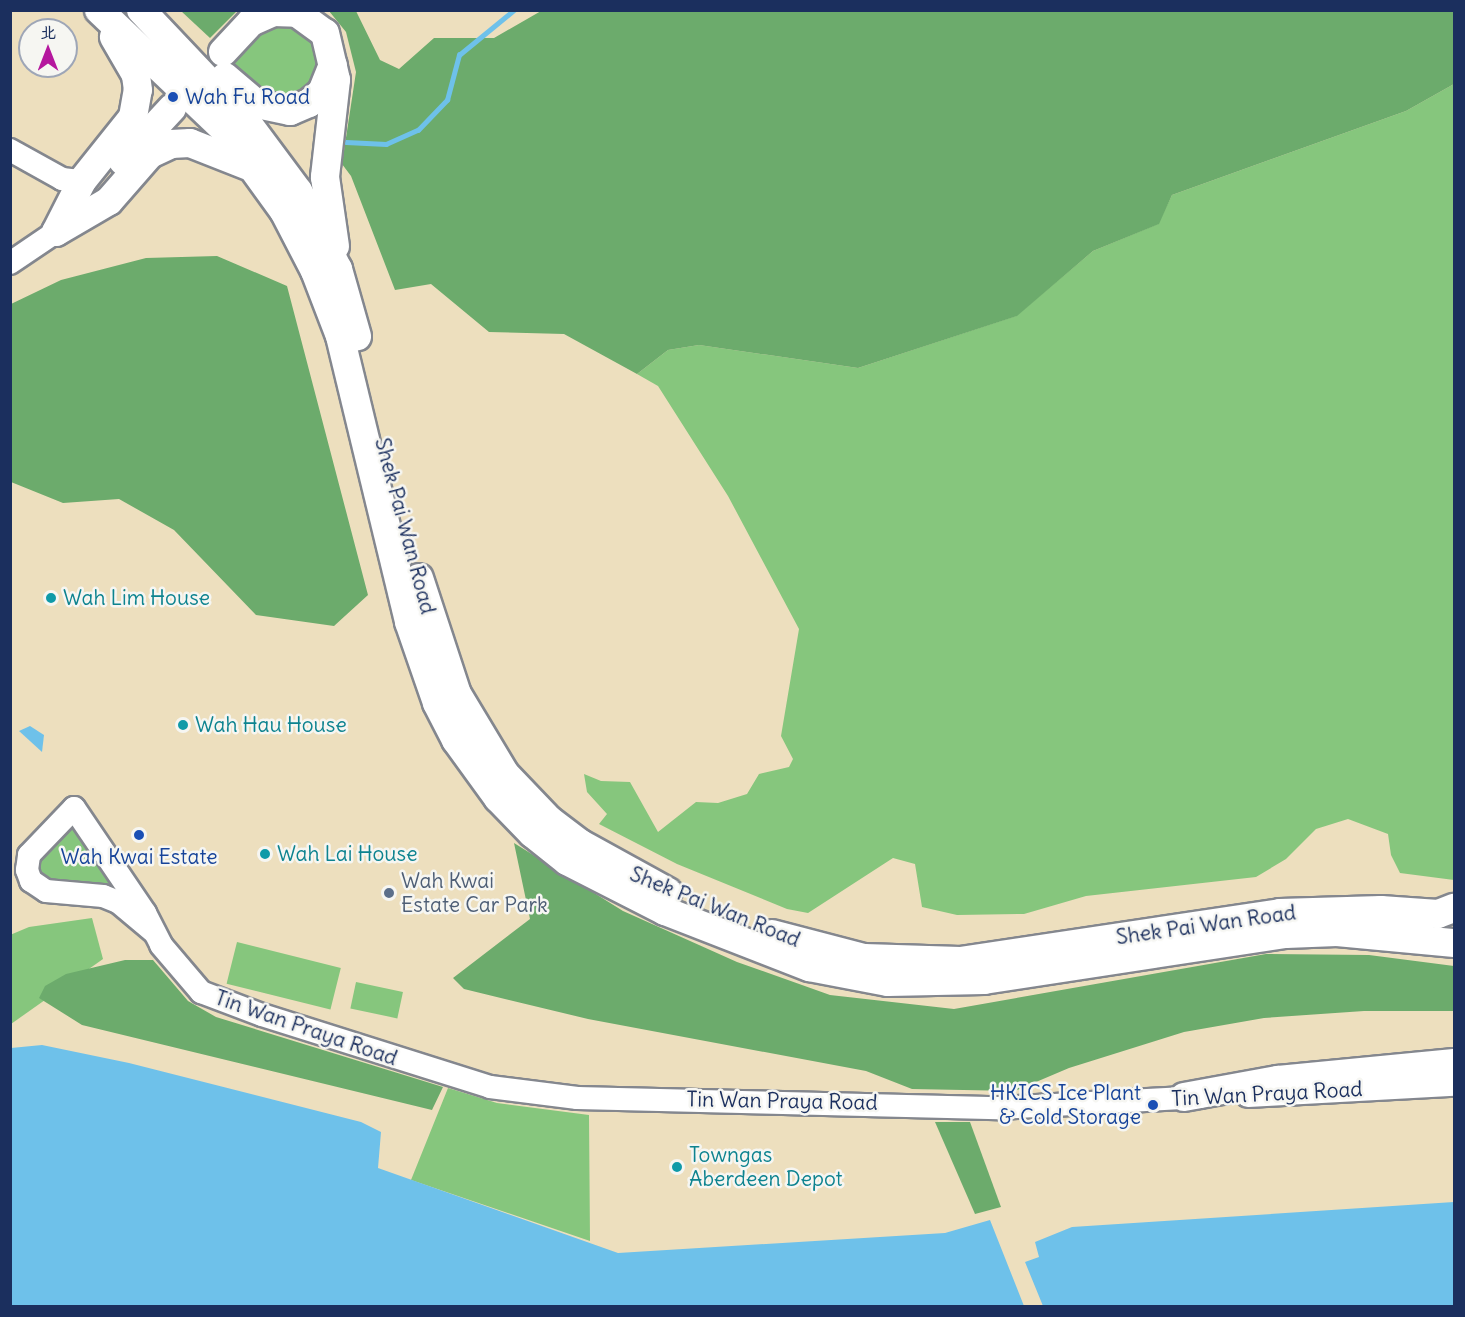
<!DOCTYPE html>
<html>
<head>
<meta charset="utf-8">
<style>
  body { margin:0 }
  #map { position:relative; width:1465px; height:1317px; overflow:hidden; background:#eddfbe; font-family:Delius,"LXGW WenKai TC",sans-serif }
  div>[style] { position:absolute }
  .green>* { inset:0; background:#86c67d; transform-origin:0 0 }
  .forest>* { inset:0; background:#6cab6c }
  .water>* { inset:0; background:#6ec1ea }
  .stream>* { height:4.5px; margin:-2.25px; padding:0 2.25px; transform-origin:2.25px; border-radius:2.25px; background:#6ec1ea }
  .roads { filter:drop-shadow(2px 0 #84878e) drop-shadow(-2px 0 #84878e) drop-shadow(0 2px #84878e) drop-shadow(0 -2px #84878e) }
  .minor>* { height:22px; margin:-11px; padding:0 11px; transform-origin:11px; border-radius:11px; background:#fff }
  .major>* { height:28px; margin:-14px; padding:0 14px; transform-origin:14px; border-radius:14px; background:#fff }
  .dots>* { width:16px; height:16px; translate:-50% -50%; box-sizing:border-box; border:3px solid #f6f6f2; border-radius:50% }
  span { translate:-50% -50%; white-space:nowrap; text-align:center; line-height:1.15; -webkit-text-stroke:5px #f6f6f2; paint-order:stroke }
  .transit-label { font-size:21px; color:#164399 }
  .left { translate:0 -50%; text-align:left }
  .right { translate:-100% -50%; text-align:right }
  .street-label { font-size:21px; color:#1b2f5e }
  .culture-label { font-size:21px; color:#0d838f }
  .service-label { font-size:21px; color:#4e5e75 }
  .frame { position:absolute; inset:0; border:12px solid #1b2f5e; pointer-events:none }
  .north { position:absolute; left:18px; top:18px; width:60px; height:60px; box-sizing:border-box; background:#f6f6f2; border:2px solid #9ea6b7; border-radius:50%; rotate:0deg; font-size:16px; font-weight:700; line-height:24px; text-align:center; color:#1b2f5e }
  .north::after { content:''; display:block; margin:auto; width:21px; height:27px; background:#b5179e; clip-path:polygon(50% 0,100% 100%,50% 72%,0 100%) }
</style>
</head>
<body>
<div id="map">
  <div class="green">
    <div style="clip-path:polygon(276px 20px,313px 35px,322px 60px,314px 85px,280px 103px,222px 65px,251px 32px)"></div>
    <div style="clip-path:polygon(1454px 84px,1454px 880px,1400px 873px,1391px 855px,1388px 834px,1348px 819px,1316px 829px,1286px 859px,1256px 877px,1086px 896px,1024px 914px,957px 915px,922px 907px,915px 864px,893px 858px,808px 913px,787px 909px,677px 864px,599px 824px,607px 814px,587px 792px,584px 774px,601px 781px,630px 782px,658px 832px,696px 802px,718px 803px,747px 794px,759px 774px,789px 767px,793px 759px,781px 736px,799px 629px,728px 496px,658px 386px,637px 374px,668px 350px,699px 345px,858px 368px,1016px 316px,1093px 251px,1158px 224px,1172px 195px,1406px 111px)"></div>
    <div style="clip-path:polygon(70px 829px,77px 829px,115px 884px,55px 884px,42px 878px,38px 864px,42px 855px)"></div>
    <div style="clip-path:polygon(92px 918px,103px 959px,11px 1024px,10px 935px,29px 927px)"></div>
    <div style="left:237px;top:942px;width:107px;height:43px;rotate:14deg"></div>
    <div style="left:356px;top:982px;width:48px;height:27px;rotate:12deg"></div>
    <div style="clip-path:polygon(448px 1088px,497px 1103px,589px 1115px,590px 1241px,411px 1180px)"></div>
  </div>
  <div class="forest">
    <div style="clip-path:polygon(181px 11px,237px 11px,210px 38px)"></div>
    <div style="clip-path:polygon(329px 11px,356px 11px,380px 60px,399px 69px,434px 38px,494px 38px,541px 11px,1454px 11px,1454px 84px,1406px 111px,1172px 195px,1159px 224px,1093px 251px,1017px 316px,858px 368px,699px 345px,668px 350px,637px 374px,564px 334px,489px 332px,431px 284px,395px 290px,351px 176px,342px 164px,356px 72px,346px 32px)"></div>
    <div style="clip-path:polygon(217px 256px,287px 286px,368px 595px,334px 626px,256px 615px,174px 530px,119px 499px,63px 503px,11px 482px,11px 304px,61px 280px,146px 258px)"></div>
    <div style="clip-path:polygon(514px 843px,623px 911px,737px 962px,830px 995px,954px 1009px,1266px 954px,1369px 955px,1454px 966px,1454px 1011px,1364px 1011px,1264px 1018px,1184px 1032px,1069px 1068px,1015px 1091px,912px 1089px,866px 1071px,588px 1019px,464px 989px,453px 978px,530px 919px)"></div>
    <div style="clip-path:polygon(125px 960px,153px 960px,188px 1001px,216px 1017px,443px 1087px,432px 1110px,82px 1025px,39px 998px,45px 986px,66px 974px)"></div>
    <div style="clip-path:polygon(935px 1122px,970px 1122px,1001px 1207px,975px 1214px)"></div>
  </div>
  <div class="water">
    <div style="clip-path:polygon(30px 726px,44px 735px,42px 752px,19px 731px)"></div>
    <div style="clip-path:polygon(42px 1045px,129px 1063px,361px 1122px,381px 1132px,378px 1168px,618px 1253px,945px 1233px,990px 1220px,1024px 1306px,11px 1306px,11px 1048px)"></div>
    <div style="clip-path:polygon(1454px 1202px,1454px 1306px,1043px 1306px,1025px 1262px,1039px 1257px,1035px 1242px,1072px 1227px)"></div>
  </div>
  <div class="stream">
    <div style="left:346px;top:142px;width:40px;rotate:2.9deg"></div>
    <div style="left:386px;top:144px;width:35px;rotate:-24deg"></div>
    <div style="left:418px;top:130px;width:42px;rotate:-46deg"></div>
    <div style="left:447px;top:100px;width:47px;rotate:-75.1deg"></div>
    <div style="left:459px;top:55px;width:71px;rotate:-39.3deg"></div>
  </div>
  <div class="roads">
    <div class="minor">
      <div style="left:10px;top:150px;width:60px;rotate:29.1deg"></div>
      <div style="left:62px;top:179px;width:20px;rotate:6deg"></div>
      <div style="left:10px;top:263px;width:55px;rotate:-34deg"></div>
      <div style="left:154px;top:932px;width:47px;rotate:-140.2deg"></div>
      <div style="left:118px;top:902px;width:16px;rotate:-158deg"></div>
      <div style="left:103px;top:896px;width:57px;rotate:-175deg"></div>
      <div style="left:46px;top:891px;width:18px;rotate:-146deg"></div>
      <div style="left:31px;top:881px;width:12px;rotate:-110deg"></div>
      <div style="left:27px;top:870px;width:15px;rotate:-82deg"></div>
      <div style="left:29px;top:855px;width:65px;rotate:-46.2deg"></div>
      <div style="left:74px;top:808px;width:127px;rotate:55.9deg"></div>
      <div style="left:145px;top:913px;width:36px;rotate:63deg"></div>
      <div style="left:161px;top:945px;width:62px;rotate:49.6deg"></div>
      <div style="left:201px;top:992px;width:65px;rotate:20.7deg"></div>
      <div style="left:262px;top:1015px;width:239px;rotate:17.5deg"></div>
      <div style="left:490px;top:1087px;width:88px;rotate:7.2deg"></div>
      <div style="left:577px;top:1098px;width:422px;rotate:1.4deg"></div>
      <div style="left:999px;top:1108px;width:201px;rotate:-3.1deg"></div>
      <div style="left:1248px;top:1096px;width:206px;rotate:-3.1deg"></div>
    </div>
    <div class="major">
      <div style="left:99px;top:10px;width:175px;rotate:43.6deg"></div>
      <div style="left:226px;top:131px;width:99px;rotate:54.1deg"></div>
      <div style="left:284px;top:211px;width:68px;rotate:62.7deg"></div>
      <div style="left:315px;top:271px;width:70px;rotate:69deg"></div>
      <div style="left:340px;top:336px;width:294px;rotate:76.4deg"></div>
      <div style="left:409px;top:622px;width:86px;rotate:70.9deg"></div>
      <div style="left:437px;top:703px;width:42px;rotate:62.8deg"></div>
      <div style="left:456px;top:740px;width:72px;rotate:54.1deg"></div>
      <div style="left:498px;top:798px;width:49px;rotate:45.8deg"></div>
      <div style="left:532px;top:833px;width:45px;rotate:38.7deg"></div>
      <div style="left:567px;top:861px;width:110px;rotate:27deg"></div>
      <div style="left:665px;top:911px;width:155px;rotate:21.3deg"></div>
      <div style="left:809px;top:967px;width:80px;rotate:10.8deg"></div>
      <div style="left:888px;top:982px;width:96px;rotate:-1.2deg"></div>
      <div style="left:984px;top:980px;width:305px;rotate:-8.7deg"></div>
      <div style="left:1286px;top:934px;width:51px;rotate:-2.2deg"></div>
      <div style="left:1337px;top:932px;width:118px;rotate:5.4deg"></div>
      <div style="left:141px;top:10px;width:153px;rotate:46.6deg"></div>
      <div style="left:246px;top:121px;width:87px;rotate:53.4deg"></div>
      <div style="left:298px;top:191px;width:88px;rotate:62.9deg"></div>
      <div style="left:338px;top:269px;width:70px;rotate:74.2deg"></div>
      <div style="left:223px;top:52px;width:41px;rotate:-47deg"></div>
      <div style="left:251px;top:22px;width:24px;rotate:-24deg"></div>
      <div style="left:273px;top:12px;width:24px;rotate:2deg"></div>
      <div style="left:297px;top:13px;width:34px;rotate:36deg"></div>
      <div style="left:325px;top:33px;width:48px;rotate:76.8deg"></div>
      <div style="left:336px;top:80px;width:98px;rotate:96.5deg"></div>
      <div style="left:325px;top:177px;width:70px;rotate:81.8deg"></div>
      <div style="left:225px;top:77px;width:42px;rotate:40.2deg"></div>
      <div style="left:257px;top:104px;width:34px;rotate:12deg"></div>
      <div style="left:290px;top:111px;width:21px;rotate:-23deg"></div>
      <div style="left:309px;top:103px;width:17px;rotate:-40deg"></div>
      <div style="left:322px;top:92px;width:29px;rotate:-68deg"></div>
      <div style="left:123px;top:161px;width:72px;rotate:-47.2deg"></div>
      <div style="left:56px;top:232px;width:57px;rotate:-63deg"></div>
      <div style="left:82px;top:181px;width:82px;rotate:-51.4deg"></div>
      <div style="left:133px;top:117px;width:27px;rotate:-80deg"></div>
      <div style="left:138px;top:90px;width:15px;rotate:-98deg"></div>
      <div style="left:136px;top:75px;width:44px;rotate:-120.1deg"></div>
      <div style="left:56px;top:232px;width:61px;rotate:-30.3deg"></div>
      <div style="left:109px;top:201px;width:62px;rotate:-48.9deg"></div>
      <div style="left:150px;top:154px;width:23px;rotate:-25deg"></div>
      <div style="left:171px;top:144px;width:19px;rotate:-3deg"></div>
      <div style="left:190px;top:143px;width:71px;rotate:21.5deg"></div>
      <div style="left:419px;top:578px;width:122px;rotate:71.9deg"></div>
      <div style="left:457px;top:694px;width:93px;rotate:59deg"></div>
      <div style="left:505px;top:774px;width:64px;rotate:46.3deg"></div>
      <div style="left:549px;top:820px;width:40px;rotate:37deg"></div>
      <div style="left:581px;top:844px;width:99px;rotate:28.9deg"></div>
      <div style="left:772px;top:934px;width:95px;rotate:14.6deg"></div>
      <div style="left:864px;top:958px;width:96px;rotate:1.8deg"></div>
      <div style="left:960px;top:961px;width:324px;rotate:-8.5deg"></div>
      <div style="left:1280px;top:913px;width:101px;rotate:-1.7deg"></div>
      <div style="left:1381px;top:910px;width:57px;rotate:4deg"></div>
      <div style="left:1438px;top:914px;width:17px;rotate:-21deg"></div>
      <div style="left:1184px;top:1097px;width:96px;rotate:-10.3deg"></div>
      <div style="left:1278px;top:1080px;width:177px;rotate:-5.5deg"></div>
    </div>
  </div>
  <div class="dots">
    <div style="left:173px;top:97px;background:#1a4fb4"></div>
    <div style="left:51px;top:598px;background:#0f9aa8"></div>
    <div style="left:183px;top:725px;background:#0f9aa8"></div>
    <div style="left:139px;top:835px;background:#1a4fb4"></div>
    <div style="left:265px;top:854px;background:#0f9aa8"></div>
    <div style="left:389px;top:893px;background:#5c6f8a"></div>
    <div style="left:1153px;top:1105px;background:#1a4fb4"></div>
    <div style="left:677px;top:1167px;background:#0f9aa8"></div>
  </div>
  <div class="transit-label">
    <span class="left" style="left:185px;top:97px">Wah Fu Road</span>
    <span style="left:139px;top:857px">Wah Kwai Estate</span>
    <span class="right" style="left:1141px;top:1105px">HKICS Ice Plant<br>&amp; Cold Storage</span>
  </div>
  <div class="street-label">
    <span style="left:405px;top:526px;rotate:75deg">Shek Pai Wan Road</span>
    <span style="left:715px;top:907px;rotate:22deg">Shek Pai Wan Road</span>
    <span style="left:1206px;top:925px;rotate:-8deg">Shek Pai Wan Road</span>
    <span style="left:306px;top:1028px;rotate:19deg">Tin Wan Praya Road</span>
    <span style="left:1267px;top:1094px;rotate:-3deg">Tin Wan Praya Road</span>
    <span style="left:782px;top:1101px;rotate:1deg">Tin Wan Praya Road</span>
  </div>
  <div class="culture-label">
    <span class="left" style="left:63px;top:598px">Wah Lim House</span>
    <span class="left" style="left:195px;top:725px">Wah Hau House</span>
    <span class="left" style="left:277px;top:854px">Wah Lai House</span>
    <span class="left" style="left:689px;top:1167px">Towngas<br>Aberdeen Depot</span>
  </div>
  <div class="service-label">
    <span class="left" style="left:401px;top:893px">Wah Kwai<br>Estate Car Park</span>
  </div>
  <div class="frame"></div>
  <div class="north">北</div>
</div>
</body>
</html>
